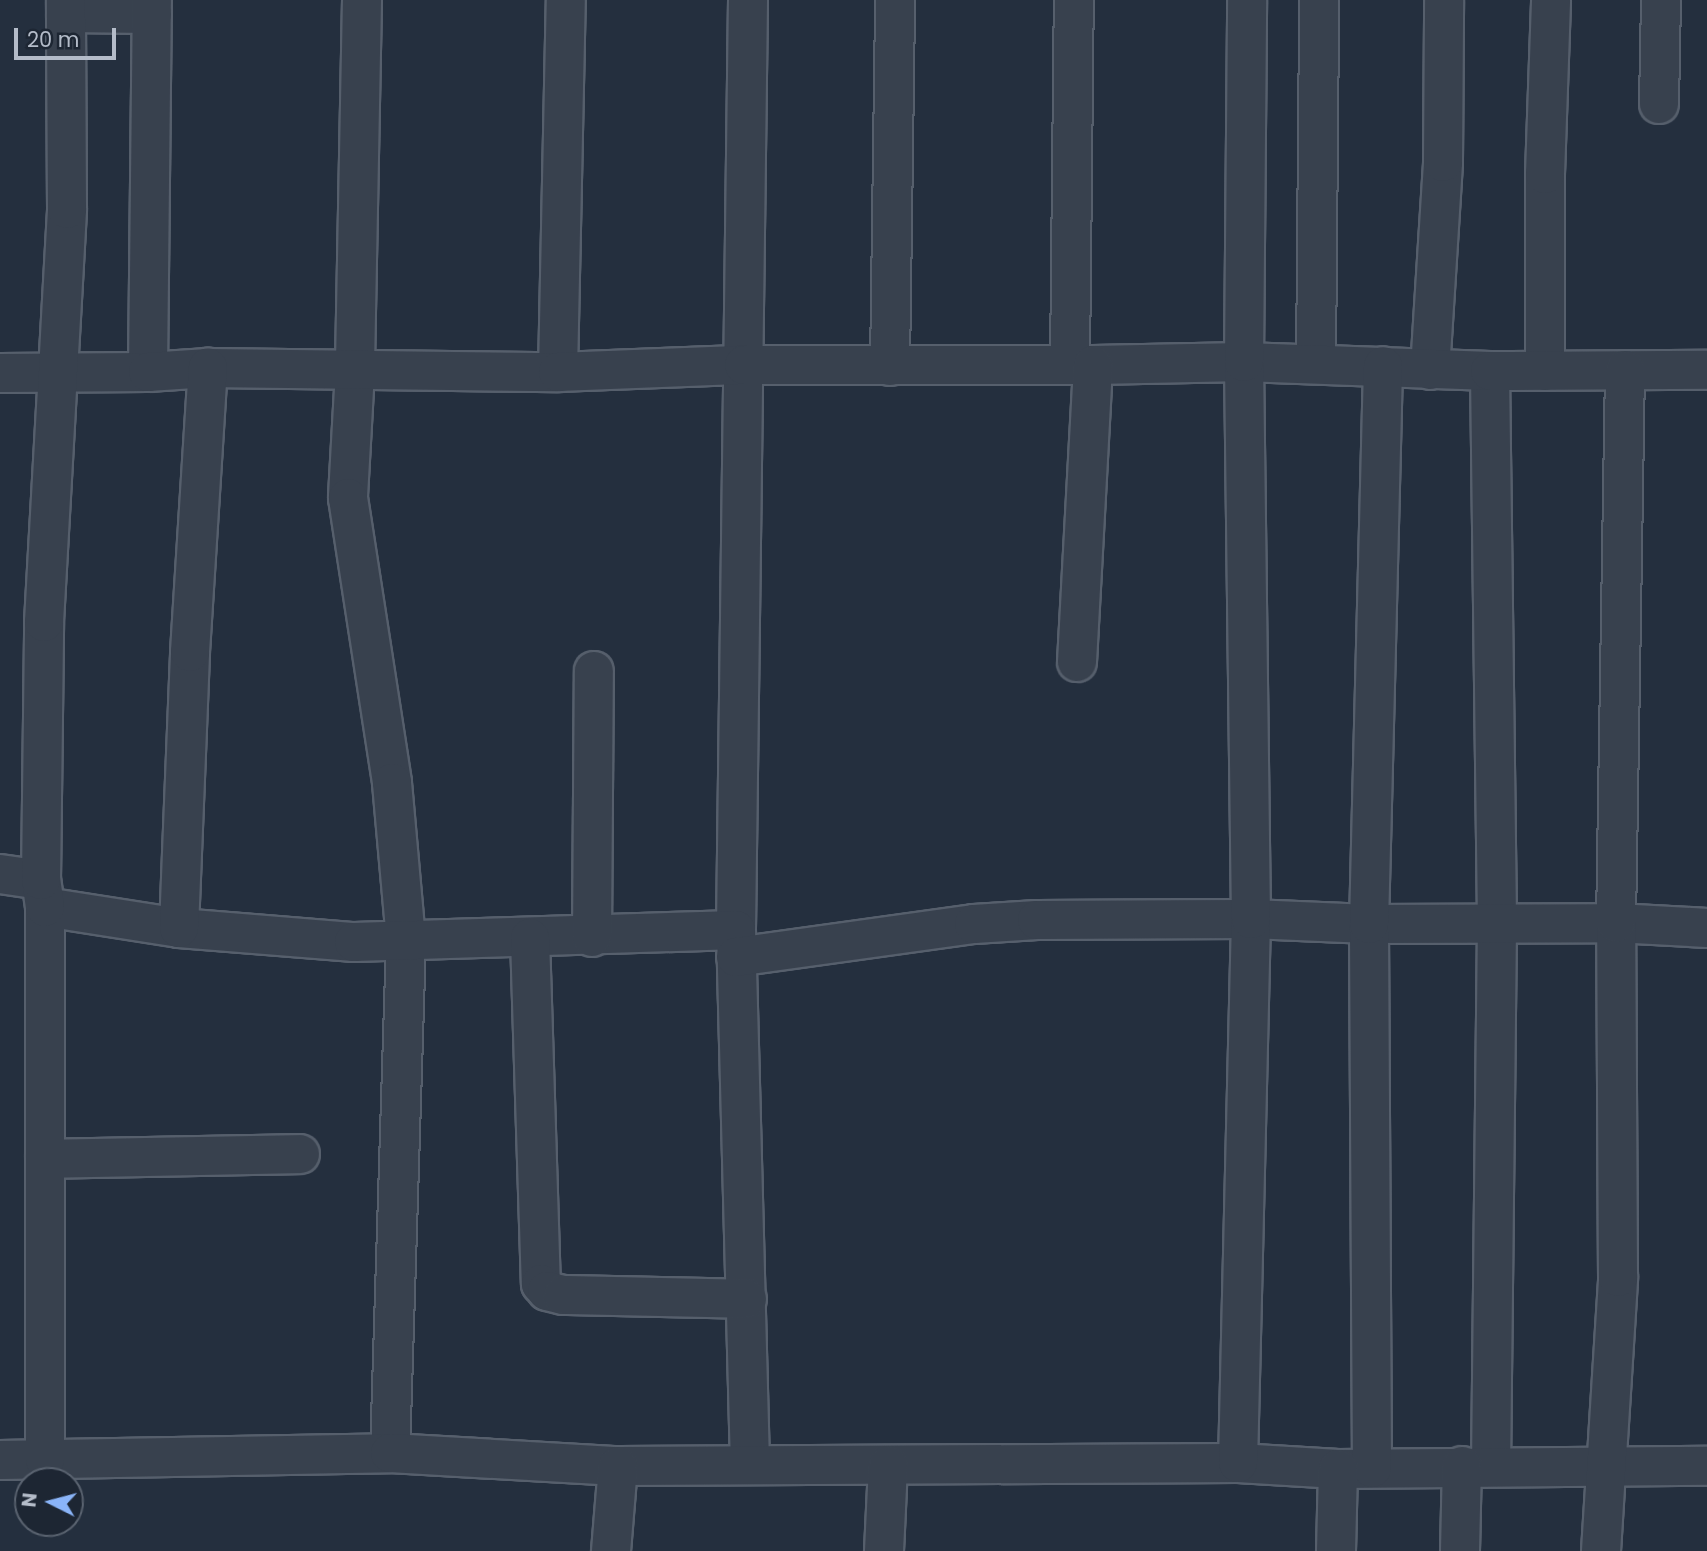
<!DOCTYPE html>
<html>
<head>
<meta charset="utf-8">
<style>
  body { margin:0 }
  #map { position:relative; width:1707px; height:1551px; overflow:hidden; background:#242f3e; font-family:Poppins,sans-serif }
  div>[style] { position:absolute }
  .roads { filter:drop-shadow(2px 0 #565f6c) drop-shadow(-2px 0 #565f6c) drop-shadow(0 2px #565f6c) drop-shadow(0 -2px #565f6c) }
  .street>* { height:38px; margin:-19px; padding:0 19px; transform-origin:19px; border-radius:19px; background:#38414e }
  span { translate:-50% -50%; white-space:nowrap; text-align:center; line-height:1.15; -webkit-text-stroke:5px #1d2633; paint-order:stroke }
  .north { position:absolute; left:14px; top:1467px; width:70px; height:70px; box-sizing:border-box; background:#1d2633; border:2px solid #59626f; border-radius:50%; rotate:276deg; font-size:19px; font-weight:700; line-height:28px; text-align:center; color:#b4bcc9 }
  .north::after { content:''; display:block; margin:auto; width:24px; height:32px; background:#8ab4f8; clip-path:polygon(50% 0,100% 100%,50% 72%,0 100%) }
  .scale { position:absolute; left:14px; top:28px; width:102px; height:32px; box-sizing:border-box; border:4px solid #b4bcc9; border-top:0; padding-left:9px; font-size:21px; line-height:24px; white-space:nowrap; color:#b4bcc9; -webkit-text-stroke:5px #1d2633; paint-order:stroke }
</style>
</head>
<body>
<div id="map">
  <div class="roads">
    <div class="street">
      <div style="left:362px;top:0;width:371px;rotate:91.1deg"></div>
      <div style="left:355px;top:371px;width:127px;rotate:93.2deg"></div>
      <div style="left:348px;top:498px;width:288px;rotate:81.2deg"></div>
      <div style="left:392px;top:783px;width:159px;rotate:84.9deg"></div>
      <div style="left:406px;top:941px;width:512px;rotate:91.79deg"></div>
      <div style="left:748px;top:0;width:930px;rotate:90.74deg"></div>
      <div style="left:736px;top:930px;width:535px;rotate:88.5deg"></div>
      <div style="left:66px;top:13px;width:86px;rotate:0.7deg"></div>
      <div style="left:1659px;top:104px;width:104px;rotate:-88.9deg"></div>
      <div style="left:1070px;top:364px;width:364px;rotate:-89.4deg"></div>
      <div style="left:1316px;top:364px;width:364px;rotate:-89.5deg"></div>
      <div style="left:890px;top:366px;width:366px;rotate:-89.2deg"></div>
      <div style="left:1430px;top:370px;width:208px;rotate:-86.4deg"></div>
      <div style="left:1443px;top:162px;width:162px;rotate:-89.6deg"></div>
      <div style="left:1490px;top:371px;width:553px;rotate:89.27deg"></div>
      <div style="left:1497px;top:924px;width:543px;rotate:90.63deg"></div>
      <div style="left:1545px;top:371px;width:197px;rotate:-90deg"></div>
      <div style="left:1545px;top:174px;width:174px;rotate:-88deg"></div>
      <div style="left:148px;top:372px;width:372px;rotate:-89.4deg"></div>
      <div style="left:558px;top:372px;width:372px;rotate:-88.8deg"></div>
      <div style="left:0;top:373px;width:148px;rotate:-0.4deg"></div>
      <div style="left:148px;top:372px;width:60px;rotate:-3.8deg"></div>
      <div style="left:208px;top:368px;width:350px;rotate:0.7deg"></div>
      <div style="left:558px;top:372px;width:186px;rotate:-2.2deg"></div>
      <div style="left:744px;top:365px;width:349px"></div>
      <div style="left:1093px;top:365px;width:151px;rotate:-1.1deg"></div>
      <div style="left:1244px;top:362px;width:246px;rotate:2.1deg"></div>
      <div style="left:1490px;top:371px;width:217px;rotate:-0.3deg"></div>
      <div style="left:1077px;top:662px;width:297px;rotate:-86.9deg"></div>
      <div style="left:0;top:874px;width:41px;rotate:8.3deg"></div>
      <div style="left:45px;top:907px;width:136px;rotate:8.9deg"></div>
      <div style="left:179px;top:928px;width:176px;rotate:4.6deg"></div>
      <div style="left:354px;top:942px;width:382px;rotate:-1.8deg"></div>
      <div style="left:179px;top:928px;width:276px;rotate:-87.7deg"></div>
      <div style="left:190px;top:652px;width:285px;rotate:-86.4deg"></div>
      <div style="left:592px;top:937px;width:266px;rotate:-89.6deg"></div>
      <div style="left:530px;top:938px;width:346px;rotate:88.2deg"></div>
      <div style="left:541px;top:1284px;width:9px;rotate:49deg"></div>
      <div style="left:547px;top:1291px;width:16px;rotate:14deg"></div>
      <div style="left:563px;top:1295px;width:184px;rotate:1.2deg"></div>
      <div style="left:736px;top:957px;width:240px;rotate:-7.9deg"></div>
      <div style="left:974px;top:924px;width:63px;rotate:-3.6deg"></div>
      <div style="left:1037px;top:920px;width:214px;rotate:-0.3deg"></div>
      <div style="left:1251px;top:919px;width:118px;rotate:2.4deg"></div>
      <div style="left:1369px;top:924px;width:247px;rotate:-0.2deg"></div>
      <div style="left:1616px;top:923px;width:91px;rotate:3.1deg"></div>
      <div style="left:45px;top:1159px;width:255px;rotate:-1.1deg"></div>
      <div style="left:0;top:1460px;width:390px;rotate:-1deg"></div>
      <div style="left:390px;top:1453px;width:228px;rotate:3.3deg"></div>
      <div style="left:618px;top:1466px;width:620px;rotate:-0.28deg"></div>
      <div style="left:1238px;top:1463px;width:100px;rotate:3.4deg"></div>
      <div style="left:1338px;top:1469px;width:369px;rotate:-0.5deg"></div>
      <div style="left:45px;top:1460px;width:553px;rotate:-90deg"></div>
      <div style="left:45px;top:907px;width:27px;rotate:-98deg"></div>
      <div style="left:41px;top:880px;width:258px;rotate:-89.3deg"></div>
      <div style="left:44px;top:622px;width:414px;rotate:-86.8deg"></div>
      <div style="left:67px;top:209px;width:209px;rotate:-90.3deg"></div>
      <div style="left:1238px;top:1463px;width:544px;rotate:-88.63deg"></div>
      <div style="left:1251px;top:919px;width:557px;rotate:-90.72deg"></div>
      <div style="left:1244px;top:362px;width:362px;rotate:-89.5deg"></div>
      <div style="left:1372px;top:1468px;width:544px;rotate:-90.32deg"></div>
      <div style="left:1369px;top:924px;width:558px;rotate:-88.56deg"></div>
      <div style="left:611px;top:1551px;width:85px;rotate:-85.3deg"></div>
      <div style="left:884px;top:1551px;width:86px;rotate:-87.3deg"></div>
      <div style="left:1336px;top:1551px;width:82px;rotate:-88.6deg"></div>
      <div style="left:1460px;top:1551px;width:85px;rotate:-88.7deg"></div>
      <div style="left:1601px;top:1551px;width:275px;rotate:-86.4deg"></div>
      <div style="left:1618px;top:1277px;width:354px;rotate:-90.3deg"></div>
      <div style="left:1616px;top:923px;width:553px;rotate:-89.07deg"></div>
    </div>
  </div>
  <div class="north">N</div>
  <div class="scale">20 m</div>
</div>
</body>
</html>
